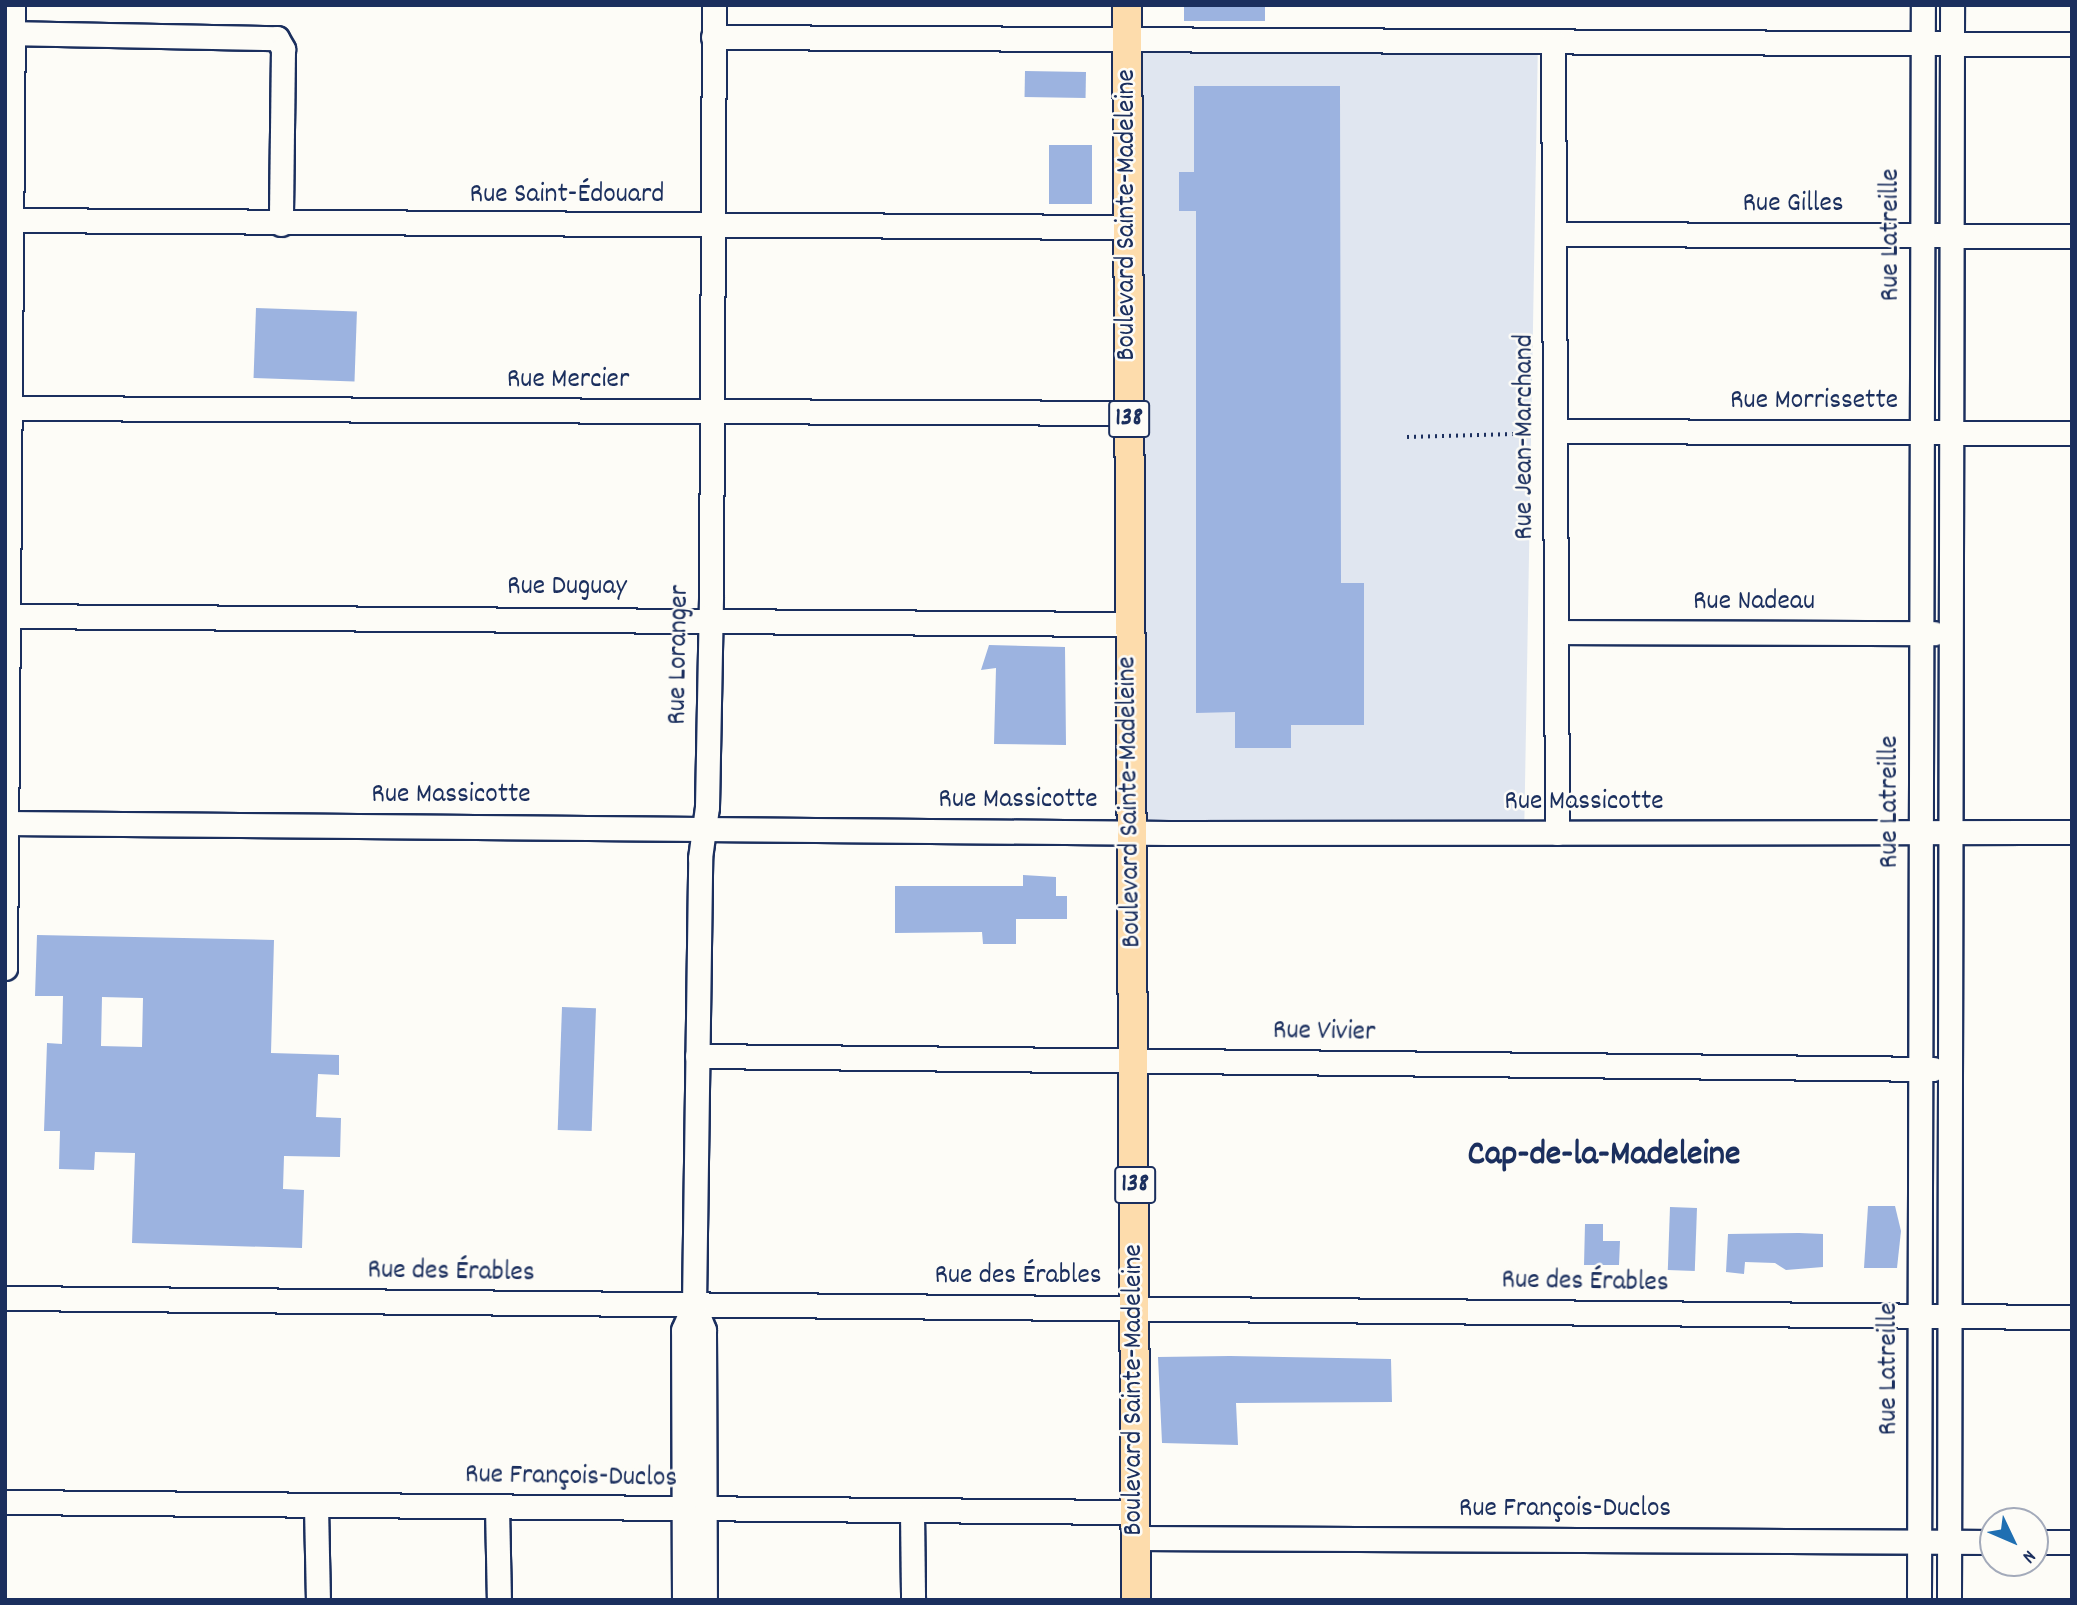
<!DOCTYPE html>
<html>
<head>
<meta charset="utf-8">
<style>
  body { margin:0 }
  #map { position:relative; width:2077px; height:1605px; overflow:hidden; background:#fdfcf7; font-family:Dekko,sans-serif }
  div>[style] { position:absolute }
  .built>* { inset:0; background:#e0e6f0; transform-origin:0 0 }
  .building>* { inset:0; background:#9cb3e0; transform-origin:0 0 }
  .path>* { height:3.5px; margin-top:-1.75px; transform-origin:0; background:repeating-linear-gradient(90deg,#1b2f5e 0 2px,transparent 0 7px) }
  .roads { filter:drop-shadow(2px 0 #1b2f5e) drop-shadow(-2px 0 #1b2f5e) drop-shadow(0 2px #1b2f5e) drop-shadow(0 -2px #1b2f5e) }
  .minor>* { height:23px; margin:-11.5px; padding:0 11.5px; transform-origin:11.5px; border-radius:11.5px; background:#fdfcf7 }
  .major>* { height:28px; margin:-14px; padding:0 14px; transform-origin:14px; border-radius:14px; background:#fddcac }
  span { translate:-50% -50%; white-space:nowrap; text-align:center; line-height:1.15; -webkit-text-stroke:5px #fdfcf7; paint-order:stroke }
  .shield-label span { padding:2px 5px; background:#fdfcf7; border:2px solid; border-radius:5px; -webkit-text-stroke-width:0 }
  .shield-label { font-size:26px; color:#1b2f5e; font-weight:700 }
  .street-label { font-size:28px; color:#1b2f5e }
  .district-label { font-size:35px; color:#1b2f5e; font-weight:700 }
  .frame { position:absolute; inset:0; border:7px solid #1b2f5e; pointer-events:none }
  .north { position:absolute; left:1979px; top:1507px; width:70px; height:70px; box-sizing:border-box; background:#fdfcf7; border:2px solid #a3aaba; border-radius:50%; rotate:134deg; font-size:19px; font-weight:700; line-height:28px; text-align:center; color:#1b2f5e }
  .north::after { content:''; display:block; margin:auto; width:24px; height:32px; background:#1f6fb2; clip-path:polygon(50% 0,100% 100%,50% 72%,0 100%) }
</style>
</head>
<body>
<div id="map">
  <div class="built">
    <div style="left:1129px;top:36px;width:409px;height:784px;rotate:1deg"></div>
  </div>
  <div class="building">
    <div style="left:1184px;top:5px;width:81px;height:16px"></div>
    <div style="left:1025px;top:71px;width:61px;height:26px;rotate:1deg"></div>
    <div style="clip-path:polygon(1194px 86px,1340px 86px,1341px 583px,1364px 583px,1364px 725px,1291px 725px,1291px 748px,1235px 748px,1235px 712px,1196px 713px,1196px 211px,1179px 211px,1179px 172px,1194px 172px)"></div>
    <div style="left:1092px;top:145px;width:59px;height:43px;rotate:90deg"></div>
    <div style="left:256px;top:308px;width:101px;height:70px;rotate:2deg"></div>
    <div style="clip-path:polygon(989px 645px,1065px 647px,1066px 745px,994px 744px,996px 668px,981px 670px)"></div>
    <div style="clip-path:polygon(1023px 875px,1056px 877px,1056px 896px,1067px 896px,1067px 919px,1016px 919px,1016px 944px,983px 944px,982px 932px,895px 933px,895px 886px,1023px 886px)"></div>
    <div style="clip-path:polygon(evenodd,37px 935px,274px 940px,271px 1053px,339px 1055px,339px 1075px,318px 1074px,316px 1117px,341px 1118px,340px 1157px,284px 1156px,283px 1189px,304px 1190px,302px 1248px,132px 1243px,135px 1153px,95px 1152px,94px 1170px,59px 1169px,60px 1131px,44px 1131px,47px 1043px,62px 1044px,63px 996px,35px 996px,37px 935px,102px 997px,143px 998px,142px 1047px,101px 1046px,102px 997px)"></div>
    <div style="left:562px;top:1007px;width:34px;height:123px;rotate:2deg"></div>
    <div style="clip-path:polygon(1868px 1206px,1895px 1206px,1901px 1231px,1897px 1268px,1864px 1268px)"></div>
    <div style="left:1670px;top:1207px;width:27px;height:63px;rotate:2deg"></div>
    <div style="clip-path:polygon(1585px 1224px,1603px 1224px,1603px 1241px,1620px 1241px,1619px 1265px,1584px 1265px)"></div>
    <div style="clip-path:polygon(1799px 1233px,1823px 1234px,1823px 1267px,1786px 1270px,1775px 1263px,1745px 1262px,1744px 1274px,1726px 1272px,1728px 1234px)"></div>
    <div style="clip-path:polygon(1230px 1356px,1391px 1359px,1392px 1402px,1236px 1403px,1238px 1445px,1162px 1443px,1158px 1357px)"></div>
  </div>
  <div class="path">
    <div style="left:1407px;top:437px;width:107px;rotate:-1.6deg"></div>
  </div>
  <div class="roads">
    <div class="minor">
      <div style="left:5px;top:33px;width:272px;rotate:1.1deg"></div>
      <div style="left:277px;top:38px;width:13px;rotate:61deg"></div>
      <div style="left:283px;top:49px;width:175px;rotate:90.7deg"></div>
      <div style="left:713px;top:37px;width:1359px;rotate:0.3deg"></div>
      <div style="left:1553px;top:41px;width:792px;rotate:89.71deg"></div>
      <div style="left:5px;top:220px;width:1123px;rotate:0.36deg"></div>
      <div style="left:1555px;top:234px;width:517px;rotate:0.22deg"></div>
      <div style="left:5px;top:408px;width:1125px;rotate:0.25deg"></div>
      <div style="left:1556px;top:431px;width:516px;rotate:0.22deg"></div>
      <div style="left:5px;top:616px;width:1124px;rotate:0.41deg"></div>
      <div style="left:1557px;top:632px;width:377px;rotate:0.2deg"></div>
      <div style="left:5px;top:823px;width:1164px;rotate:0.49deg"></div>
      <div style="left:1169px;top:833px;width:903px;rotate:-0.06deg"></div>
      <div style="left:5px;top:968px;width:963px;rotate:-89.52deg"></div>
      <div style="left:697px;top:1056px;width:1236px;rotate:0.6deg"></div>
      <div style="left:5px;top:1298px;width:2067px;rotate:0.53deg"></div>
      <div style="left:694px;top:1305px;width:27px;rotate:68deg"></div>
      <div style="left:704px;top:1330px;width:270px;rotate:89.8deg"></div>
      <div style="left:5px;top:1502px;width:1131px;rotate:0.51deg"></div>
      <div style="left:316px;top:1506px;width:94px;rotate:88.8deg"></div>
      <div style="left:497px;top:1507px;width:93px;rotate:88.8deg"></div>
      <div style="left:912px;top:1512px;width:88px;rotate:89.3deg"></div>
      <div style="left:1136px;top:1538px;width:857px;rotate:0.27deg"></div>
      <div style="left:2035px;top:1542px;width:37px"></div>
      <div style="left:684px;top:1600px;width:270px;rotate:-90.2deg"></div>
      <div style="left:683px;top:1330px;width:27px;rotate:-66deg"></div>
      <div style="left:694px;top:1305px;width:447px;rotate:-89.2deg"></div>
      <div style="left:700px;top:858px;width:51px;rotate:-82.2deg"></div>
      <div style="left:707px;top:807px;width:211px;rotate:-88.9deg"></div>
      <div style="left:711px;top:596px;width:591px;rotate:-89.71deg"></div>
      <div style="left:1919px;top:1600px;width:1595px;rotate:-89.86deg"></div>
      <div style="left:1949px;top:1600px;width:1595px;rotate:-89.89deg"></div>
    </div>
    <div class="major">
      <div style="left:1127px;top:5px;width:1595px;rotate:89.68deg"></div>
    </div>
  </div>
  <div class="shield-label">
    <span style="left:1129px;top:419px">138</span>
    <span style="left:1135px;top:1185px">138</span>
  </div>
  <div class="street-label">
    <span style="left:567px;top:196px">Rue Saint-Édouard</span>
    <span style="left:1793px;top:205px">Rue Gilles</span>
    <span style="left:1128px;top:215px;rotate:-90deg">Boulevard Sainte-Madeleine</span>
    <span style="left:1892px;top:235px;rotate:-90deg">Rue Latreille</span>
    <span style="left:568px;top:381px">Rue Mercier</span>
    <span style="left:1814px;top:402px">Rue Morrissette</span>
    <span style="left:1526px;top:437px;rotate:-90deg">Rue Jean-Marchand</span>
    <span style="left:567px;top:588px">Rue Duguay</span>
    <span style="left:1754px;top:603px">Rue Nadeau</span>
    <span style="left:680px;top:655px;rotate:-89deg">Rue Loranger</span>
    <span style="left:451px;top:796px">Rue Massicotte</span>
    <span style="left:1018px;top:801px">Rue Massicotte</span>
    <span style="left:1131px;top:802px;rotate:-91deg">Boulevard Sainte-Madeleine</span>
    <span style="left:1891px;top:802px;rotate:-90deg">Rue Latreille</span>
    <span style="left:1584px;top:803px">Rue Massicotte</span>
    <span style="left:1324px;top:1033px;rotate:1deg">Rue Vivier</span>
    <span style="left:451px;top:1273px;rotate:1deg">Rue des Érables</span>
    <span style="left:1018px;top:1277px">Rue des Érables</span>
    <span style="left:1585px;top:1283px;rotate:1deg">Rue des Érables</span>
    <span style="left:1890px;top:1369px;rotate:-90deg">Rue Latreille</span>
    <span style="left:1135px;top:1390px;rotate:-90deg">Boulevard Sainte-Madeleine</span>
    <span style="left:571px;top:1478px;rotate:1deg">Rue François-Duclos</span>
    <span style="left:1565px;top:1510px">Rue François-Duclos</span>
  </div>
  <div class="district-label">
    <span style="left:1604px;top:1156px">Cap-de-la-Madeleine</span>
  </div>
  <div class="frame"></div>
  <div class="north">N</div>
</div>
</body>
</html>
